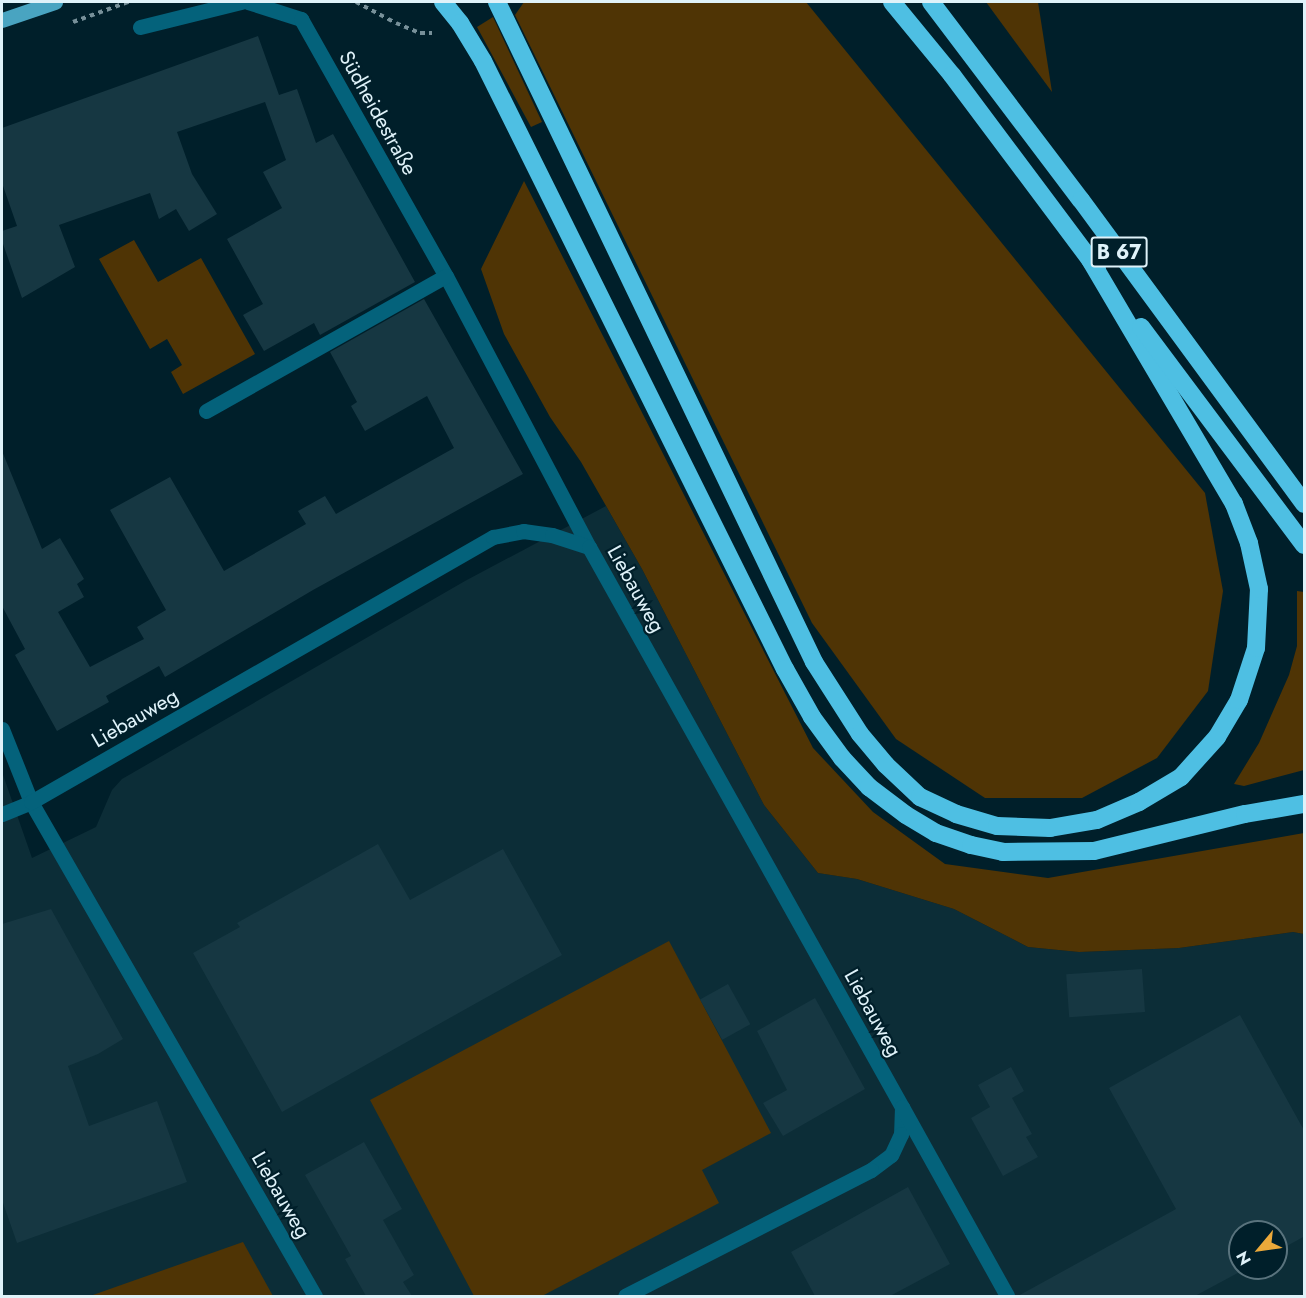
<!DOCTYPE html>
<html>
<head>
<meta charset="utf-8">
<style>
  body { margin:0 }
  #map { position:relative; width:1306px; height:1298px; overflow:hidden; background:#001f2a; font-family:Jost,sans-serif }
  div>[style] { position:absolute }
  .built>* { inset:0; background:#0c2d37 }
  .green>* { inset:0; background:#4f3405 }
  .building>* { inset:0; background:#163742; transform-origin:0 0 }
  .path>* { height:4px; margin-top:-2px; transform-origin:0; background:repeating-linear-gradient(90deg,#779099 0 4.5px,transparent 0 9px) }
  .minor>* { height:15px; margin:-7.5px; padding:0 7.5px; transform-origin:7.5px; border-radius:7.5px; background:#04627b }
  .major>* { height:15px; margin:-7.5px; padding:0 7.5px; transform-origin:7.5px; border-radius:7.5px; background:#49a4c1 }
  .highway>* { height:18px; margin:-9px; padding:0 9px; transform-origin:9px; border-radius:9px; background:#4ebfe3 }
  span { translate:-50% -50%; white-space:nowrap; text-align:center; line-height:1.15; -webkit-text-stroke:4.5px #001f2a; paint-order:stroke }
  .shield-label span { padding:2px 4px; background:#001f2a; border:2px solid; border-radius:4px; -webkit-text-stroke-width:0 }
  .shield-label { font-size:20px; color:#dff2f9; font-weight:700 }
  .street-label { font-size:21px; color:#dff2f9 }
  .frame { position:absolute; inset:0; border:3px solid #dff2f9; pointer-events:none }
  .north { position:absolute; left:1228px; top:1220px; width:60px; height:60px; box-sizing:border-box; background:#001f2a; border:2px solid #59737d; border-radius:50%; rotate:241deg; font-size:16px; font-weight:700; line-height:24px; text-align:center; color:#dff2f9 }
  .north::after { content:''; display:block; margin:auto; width:21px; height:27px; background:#eca93a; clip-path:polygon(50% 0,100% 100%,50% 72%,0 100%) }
</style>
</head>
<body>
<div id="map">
  <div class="built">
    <div style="clip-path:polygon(evenodd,606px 506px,642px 569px,764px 805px,818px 873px,857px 879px,954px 909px,1028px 947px,1079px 952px,1179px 948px,1293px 932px,1304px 934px,1304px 1296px,2px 1296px,2px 772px,32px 858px,96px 827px,112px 790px,122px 779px,465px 581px,606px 506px,1240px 1232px,1276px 1232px,1276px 1268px,1240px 1268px,1240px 1232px)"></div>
  </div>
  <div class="green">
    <div style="clip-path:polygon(524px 2px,806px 2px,1205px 493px,1223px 591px,1208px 691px,1157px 758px,1082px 798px,985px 798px,896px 739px,812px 623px,515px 15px)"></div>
    <div style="clip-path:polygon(986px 2px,1038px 2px,1052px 92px)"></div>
    <div style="clip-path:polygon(493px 17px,542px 122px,531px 127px,477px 27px)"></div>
    <div style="clip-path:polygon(524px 181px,813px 748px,873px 812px,945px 864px,1048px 878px,1304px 833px,1304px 934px,1293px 932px,1179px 948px,1079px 952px,1028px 947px,954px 909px,857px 879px,818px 873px,764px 805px,642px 569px,581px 462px,550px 417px,504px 334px,481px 269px)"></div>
    <div style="clip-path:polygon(134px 240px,158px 282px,201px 258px,255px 354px,183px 394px,171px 372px,182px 365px,167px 339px,150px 349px,99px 259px)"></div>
    <div style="clip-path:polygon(1297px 591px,1304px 592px,1304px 770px,1244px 786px,1234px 784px,1259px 743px,1289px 675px,1297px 646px)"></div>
    <div style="clip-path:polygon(669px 941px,771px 1133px,702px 1170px,719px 1203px,542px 1296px,474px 1296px,370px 1100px)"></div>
    <div style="clip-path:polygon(243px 1242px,273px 1296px,90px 1296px)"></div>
  </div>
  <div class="building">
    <div style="clip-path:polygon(258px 36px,279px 95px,297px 89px,316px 143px,333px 134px,415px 282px,320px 335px,314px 323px,264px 351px,243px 315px,263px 304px,227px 239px,282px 208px,263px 172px,286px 160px,265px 102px,177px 132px,192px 174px,217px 214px,189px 231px,176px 209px,159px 219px,150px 193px,59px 225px,75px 267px,22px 298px,2px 241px,2px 231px,17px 226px,2px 183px,2px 128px)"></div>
    <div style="clip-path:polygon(424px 299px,523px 474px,313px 590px,165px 677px,159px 666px,106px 696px,109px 702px,57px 731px,15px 655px,25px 649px,2px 606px,2px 451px,42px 549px,60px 538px,84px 579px,77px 584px,84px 597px,58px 612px,90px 667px,144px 639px,137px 627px,166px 610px,110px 510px,170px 477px,224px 571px,306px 524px,298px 511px,325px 496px,336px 514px,454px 448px,427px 396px,365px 431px,351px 406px,357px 402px,330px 352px)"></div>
    <div style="clip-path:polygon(378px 844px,410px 900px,503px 849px,562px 955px,282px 1112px,193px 953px,240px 927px,237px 923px)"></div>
    <div style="clip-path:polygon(51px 909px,123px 1039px,98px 1054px,68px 1066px,89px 1126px,157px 1101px,187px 1182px,17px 1243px,2px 1200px,2px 924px)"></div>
    <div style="left:1142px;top:969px;width:43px;height:76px;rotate:86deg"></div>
    <div style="left:728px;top:984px;width:46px;height:32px;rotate:61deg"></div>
    <div style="clip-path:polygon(815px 998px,865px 1089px,783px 1136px,763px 1103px,787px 1090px,757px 1031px)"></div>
    <div style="clip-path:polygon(1240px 1015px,1305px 1132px,1305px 1236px,1276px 1252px,1276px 1232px,1240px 1232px,1240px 1268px,1247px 1268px,1195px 1296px,1018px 1296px,1176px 1209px,1109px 1088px)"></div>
    <div style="clip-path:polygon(1011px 1067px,1024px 1091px,1012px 1098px,1032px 1134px,1026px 1137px,1038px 1157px,1003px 1176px,971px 1118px,990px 1107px,978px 1085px)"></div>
    <div style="clip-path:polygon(364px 1142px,402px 1209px,383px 1220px,414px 1275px,403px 1282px,412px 1296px,366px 1296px,345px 1259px,351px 1256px,305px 1175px)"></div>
    <div style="clip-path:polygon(908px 1187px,950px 1264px,890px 1296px,815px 1296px,791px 1252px)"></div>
  </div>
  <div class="path">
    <div style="left:356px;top:2px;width:45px;rotate:27.7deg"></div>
    <div style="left:396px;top:23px;width:26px;rotate:23deg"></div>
    <div style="left:420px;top:33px;width:12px"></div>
    <div style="left:73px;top:22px;width:59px;rotate:-20deg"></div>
  </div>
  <div class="minor">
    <div style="left:248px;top:2px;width:56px;rotate:17.8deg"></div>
    <div style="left:301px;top:19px;width:295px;rotate:60.6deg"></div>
    <div style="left:446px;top:276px;width:306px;rotate:62.2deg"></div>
    <div style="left:140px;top:27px;width:104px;rotate:-13.9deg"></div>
    <div style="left:206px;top:411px;width:275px;rotate:-29.4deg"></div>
    <div style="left:2px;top:729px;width:79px;rotate:68.3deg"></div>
    <div style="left:31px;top:802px;width:570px;rotate:60.11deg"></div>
    <div style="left:2px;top:814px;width:31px;rotate:-22deg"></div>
    <div style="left:31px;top:802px;width:533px;rotate:-29.84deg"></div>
    <div style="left:493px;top:537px;width:31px;rotate:-11deg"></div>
    <div style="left:523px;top:531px;width:29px;rotate:8deg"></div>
    <div style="left:552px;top:535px;width:39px;rotate:18deg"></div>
    <div style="left:589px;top:547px;width:642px;rotate:60.8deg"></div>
    <div style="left:902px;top:1107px;width:27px;rotate:92deg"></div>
    <div style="left:901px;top:1134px;width:23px;rotate:115deg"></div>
    <div style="left:891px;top:1155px;width:25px;rotate:143deg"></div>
    <div style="left:871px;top:1170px;width:276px;rotate:152.9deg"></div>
    <div style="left:902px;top:1107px;width:216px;rotate:60.9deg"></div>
  </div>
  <div class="major">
    <div style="left:2px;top:20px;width:56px;rotate:-18.8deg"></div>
  </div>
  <div class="highway">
    <div style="left:443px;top:2px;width:27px;rotate:51deg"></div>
    <div style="left:460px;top:23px;width:44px;rotate:58.8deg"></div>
    <div style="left:483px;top:61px;width:679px;rotate:63.59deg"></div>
    <div style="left:785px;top:669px;width:55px;rotate:60.6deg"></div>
    <div style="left:812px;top:717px;width:51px;rotate:53.8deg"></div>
    <div style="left:842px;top:758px;width:40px;rotate:47deg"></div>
    <div style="left:869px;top:787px;width:46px;rotate:37.1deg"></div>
    <div style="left:906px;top:815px;width:35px;rotate:31deg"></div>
    <div style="left:936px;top:833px;width:37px;rotate:19deg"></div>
    <div style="left:971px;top:845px;width:33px;rotate:12deg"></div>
    <div style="left:1003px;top:852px;width:91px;rotate:-0.6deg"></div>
    <div style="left:1094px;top:851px;width:155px;rotate:-13.8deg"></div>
    <div style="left:1245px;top:814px;width:60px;rotate:-9.6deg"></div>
    <div style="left:497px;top:2px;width:732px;rotate:64.34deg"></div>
    <div style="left:814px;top:662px;width:85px;rotate:57.4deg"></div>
    <div style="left:860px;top:734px;width:40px;rotate:50deg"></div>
    <div style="left:886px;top:765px;width:47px;rotate:43.3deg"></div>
    <div style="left:920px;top:797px;width:40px;rotate:25deg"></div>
    <div style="left:956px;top:814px;width:43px;rotate:16.3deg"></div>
    <div style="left:997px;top:826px;width:53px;rotate:2.2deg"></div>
    <div style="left:1050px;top:828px;width:48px;rotate:-9.7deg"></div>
    <div style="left:1097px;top:820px;width:46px;rotate:-23.2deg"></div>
    <div style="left:1139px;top:802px;width:49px;rotate:-30.8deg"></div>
    <div style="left:1181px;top:777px;width:54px;rotate:-48deg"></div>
    <div style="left:1217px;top:737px;width:43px;rotate:-59.3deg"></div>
    <div style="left:1239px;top:700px;width:55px;rotate:-71.9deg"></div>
    <div style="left:1256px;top:648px;width:59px;rotate:-87.1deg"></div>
    <div style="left:1259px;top:589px;width:47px;rotate:-102.3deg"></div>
    <div style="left:1249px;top:543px;width:42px;rotate:-111deg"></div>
    <div style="left:1234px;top:504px;width:283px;rotate:-120.5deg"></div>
    <div style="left:892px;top:2px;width:94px;rotate:50.6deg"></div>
    <div style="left:952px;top:75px;width:242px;rotate:53.2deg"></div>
    <div style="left:931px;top:2px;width:248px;rotate:52.9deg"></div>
    <div style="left:1081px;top:200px;width:377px;rotate:53.7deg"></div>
    <div style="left:1141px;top:327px;width:272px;rotate:53.2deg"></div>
  </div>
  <div class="shield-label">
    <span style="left:1119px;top:252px">B 67</span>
  </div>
  <div class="street-label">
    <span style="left:378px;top:113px;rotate:61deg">Südheidestraße</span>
    <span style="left:636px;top:589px;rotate:61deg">Liebauweg</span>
    <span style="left:135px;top:718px;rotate:-30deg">Liebauweg</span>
    <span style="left:873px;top:1013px;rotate:61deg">Liebauweg</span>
    <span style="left:281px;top:1195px;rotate:60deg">Liebauweg</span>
  </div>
  <div class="frame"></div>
  <div class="north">N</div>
</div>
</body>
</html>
